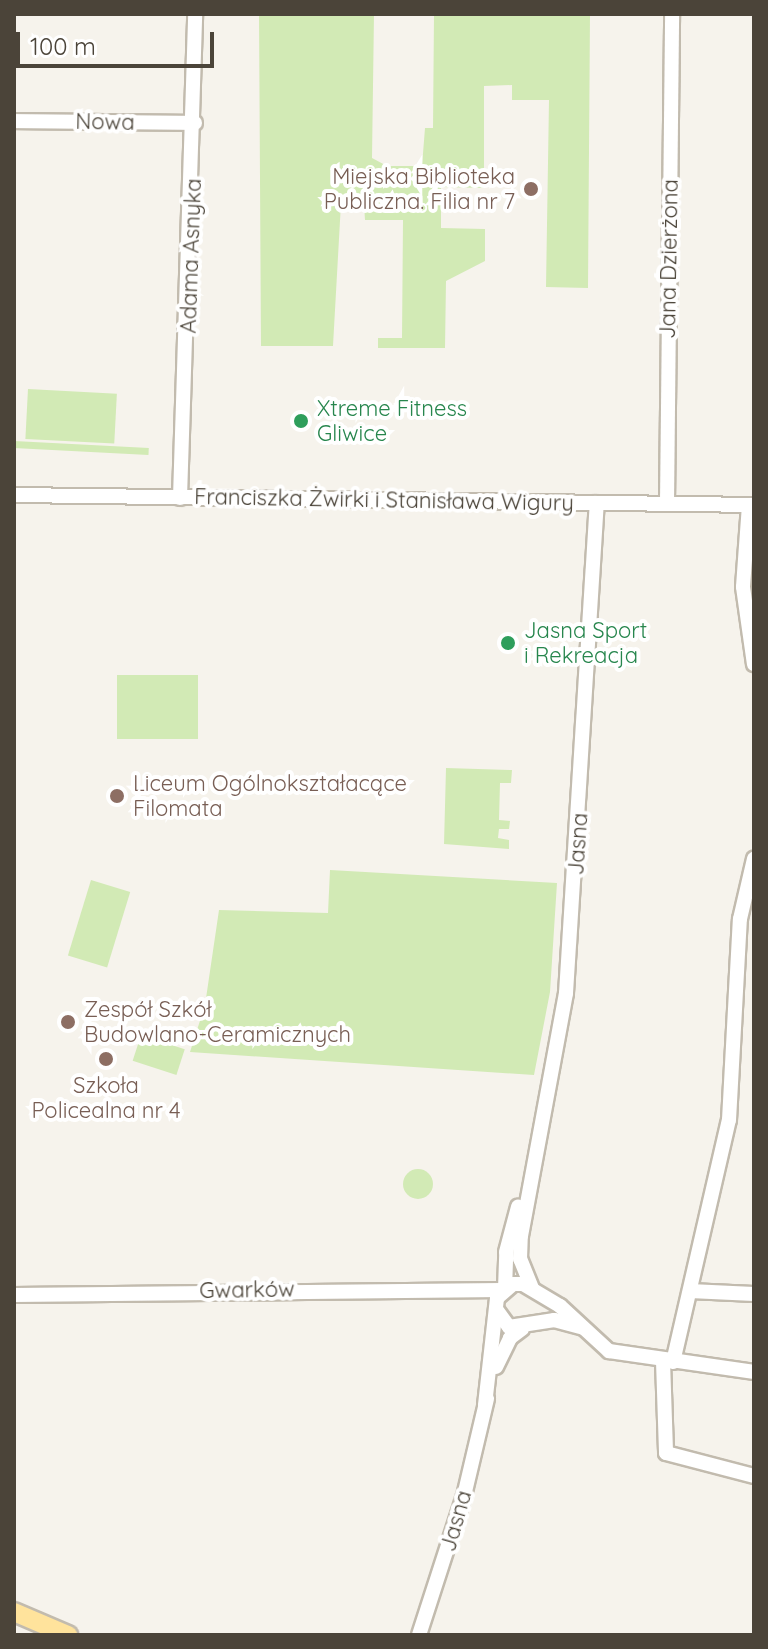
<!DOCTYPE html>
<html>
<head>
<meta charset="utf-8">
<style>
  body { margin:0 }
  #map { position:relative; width:768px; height:1649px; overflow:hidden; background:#f6f3ec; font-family:Quicksand,sans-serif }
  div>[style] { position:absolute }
  .green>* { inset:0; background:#d2eab5; transform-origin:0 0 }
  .round { border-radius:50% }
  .roads { filter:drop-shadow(2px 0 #c2bbae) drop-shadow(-2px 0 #c2bbae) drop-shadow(0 2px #c2bbae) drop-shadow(0 -2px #c2bbae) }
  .minor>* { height:14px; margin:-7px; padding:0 7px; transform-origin:7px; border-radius:7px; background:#fff }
  .major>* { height:18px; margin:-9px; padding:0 9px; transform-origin:9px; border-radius:9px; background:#ffe39c }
  .dots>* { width:22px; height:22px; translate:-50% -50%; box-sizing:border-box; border:4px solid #fff; border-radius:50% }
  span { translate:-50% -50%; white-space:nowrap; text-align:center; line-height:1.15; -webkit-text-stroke:8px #fff; paint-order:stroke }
  .street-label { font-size:22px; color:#4b4439 }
  .education-label { font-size:22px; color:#785e54 }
  .right { translate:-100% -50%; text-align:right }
  .left { translate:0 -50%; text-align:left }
  .leisure-label { font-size:22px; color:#27864d }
  .frame { position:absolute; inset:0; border:16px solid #4b4439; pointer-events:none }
  .scale { position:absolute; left:16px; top:32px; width:198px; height:36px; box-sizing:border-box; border:4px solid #4b4439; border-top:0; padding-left:10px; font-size:24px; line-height:28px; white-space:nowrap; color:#4b4439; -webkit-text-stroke:6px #fff; paint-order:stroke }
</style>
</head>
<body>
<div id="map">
  <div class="green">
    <div style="clip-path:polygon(259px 14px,374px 14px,372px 158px,387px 166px,422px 166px,425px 128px,433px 128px,434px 14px,590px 14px,588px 288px,546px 287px,549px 100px,512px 100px,512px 85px,484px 86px,484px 188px,441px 187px,441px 228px,485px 229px,485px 261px,446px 281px,445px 348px,378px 348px,378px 338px,402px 338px,403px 220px,365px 220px,364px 204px,341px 203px,333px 346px,261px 346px)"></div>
    <div style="left:28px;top:389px;width:89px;height:50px;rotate:3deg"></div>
    <div style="left:14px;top:441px;width:135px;height:7px;rotate:3deg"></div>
    <div style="left:117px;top:675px;width:81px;height:64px"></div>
    <div style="clip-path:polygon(446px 768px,512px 770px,511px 783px,500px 783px,499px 820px,510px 821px,509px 829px,499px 829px,498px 838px,509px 840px,509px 849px,444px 844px)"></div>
    <div style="clip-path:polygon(330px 870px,557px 883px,550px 992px,534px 1075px,190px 1052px,205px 1005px,219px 910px,328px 913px)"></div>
    <div style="left:91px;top:880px;width:41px;height:79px;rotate:17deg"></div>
    <div style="left:141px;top:1035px;width:46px;height:27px;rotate:18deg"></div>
    <div class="round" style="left:403px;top:1169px;width:30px;height:30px"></div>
  </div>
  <div class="roads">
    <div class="minor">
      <div style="left:14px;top:121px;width:181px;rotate:0.6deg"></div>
      <div style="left:14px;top:495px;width:740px;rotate:0.77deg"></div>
      <div style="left:180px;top:498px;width:484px;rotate:-88.2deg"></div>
      <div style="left:667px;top:503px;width:489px;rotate:-89.4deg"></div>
      <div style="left:749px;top:505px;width:82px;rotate:94.2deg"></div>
      <div style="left:743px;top:587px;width:78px;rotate:81.9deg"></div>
      <div style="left:532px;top:1288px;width:31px;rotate:-112deg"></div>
      <div style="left:520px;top:1259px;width:23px;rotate:-88deg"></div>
      <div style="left:521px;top:1236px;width:247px;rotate:-79.5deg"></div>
      <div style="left:566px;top:993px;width:491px;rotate:-86.4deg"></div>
      <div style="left:505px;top:1289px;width:37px;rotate:-88deg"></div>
      <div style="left:506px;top:1252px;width:47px;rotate:-75.1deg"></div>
      <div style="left:690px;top:1291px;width:64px;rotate:2.7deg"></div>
      <div style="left:14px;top:1295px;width:489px;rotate:-0.6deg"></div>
      <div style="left:496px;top:1309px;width:22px;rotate:54deg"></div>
      <div style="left:509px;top:1327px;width:46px;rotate:-8.8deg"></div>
      <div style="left:554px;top:1320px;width:30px;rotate:15deg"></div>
      <div style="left:663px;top:1361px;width:92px;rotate:88.1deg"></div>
      <div style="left:666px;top:1453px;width:91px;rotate:14.6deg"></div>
      <div style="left:673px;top:1362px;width:248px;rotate:-77deg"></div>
      <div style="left:729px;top:1120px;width:201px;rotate:-86.9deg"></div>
      <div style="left:740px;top:919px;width:62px;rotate:-76.9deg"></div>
      <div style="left:496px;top:1367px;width:32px;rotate:-64deg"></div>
      <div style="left:510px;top:1338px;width:15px;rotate:-37deg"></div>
      <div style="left:485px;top:1405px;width:108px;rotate:-83.6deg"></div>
      <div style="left:497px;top:1298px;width:21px;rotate:-41deg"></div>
      <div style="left:513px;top:1284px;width:10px"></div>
      <div style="left:523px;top:1284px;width:43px;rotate:30.7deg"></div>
      <div style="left:560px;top:1306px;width:67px;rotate:42.6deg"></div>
      <div style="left:609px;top:1351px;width:147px;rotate:8.2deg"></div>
      <div style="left:419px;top:1635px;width:146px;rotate:-72.1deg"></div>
      <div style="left:464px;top:1496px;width:100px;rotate:-76.7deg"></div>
    </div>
    <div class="major">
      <div style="left:14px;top:1612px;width:59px;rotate:23.1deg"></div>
    </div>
  </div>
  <div class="dots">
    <div style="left:531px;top:189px;background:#8d6e63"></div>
    <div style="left:301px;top:421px;background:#2e9e5b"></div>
    <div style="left:508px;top:643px;background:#2e9e5b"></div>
    <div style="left:117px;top:796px;background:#8d6e63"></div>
    <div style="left:68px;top:1022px;background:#8d6e63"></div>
    <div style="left:106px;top:1059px;background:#8d6e63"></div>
  </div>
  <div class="street-label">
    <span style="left:105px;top:122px;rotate:1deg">Nowa</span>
    <span style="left:191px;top:256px;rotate:-88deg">Adama Asnyka</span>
    <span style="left:669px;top:259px;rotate:-89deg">Jana Dzierżona</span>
    <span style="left:384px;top:500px;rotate:1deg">Franciszka Żwirki i Stanisława Wigury</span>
    <span style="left:578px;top:844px;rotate:-86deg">Jasna</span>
    <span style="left:247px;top:1290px;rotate:-1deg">Gwarków</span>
    <span style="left:456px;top:1521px;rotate:-74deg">Jasna</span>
  </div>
  <div class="education-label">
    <span class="right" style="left:515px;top:189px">Miejska Biblioteka<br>Publiczna. Filia nr 7</span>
    <span class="left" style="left:133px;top:796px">Liceum Ogólnokształacące<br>Filomata</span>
    <span class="left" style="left:84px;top:1022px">Zespół Szkół<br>Budowlano-Ceramicznych</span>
    <span style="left:106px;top:1098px">Szkoła<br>Policealna nr 4</span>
  </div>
  <div class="leisure-label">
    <span class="left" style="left:317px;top:421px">Xtreme Fitness<br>Gliwice</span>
    <span class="left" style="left:524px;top:643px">Jasna Sport<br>i Rekreacja</span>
  </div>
  <div class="frame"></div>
  <div class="scale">100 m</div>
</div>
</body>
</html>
